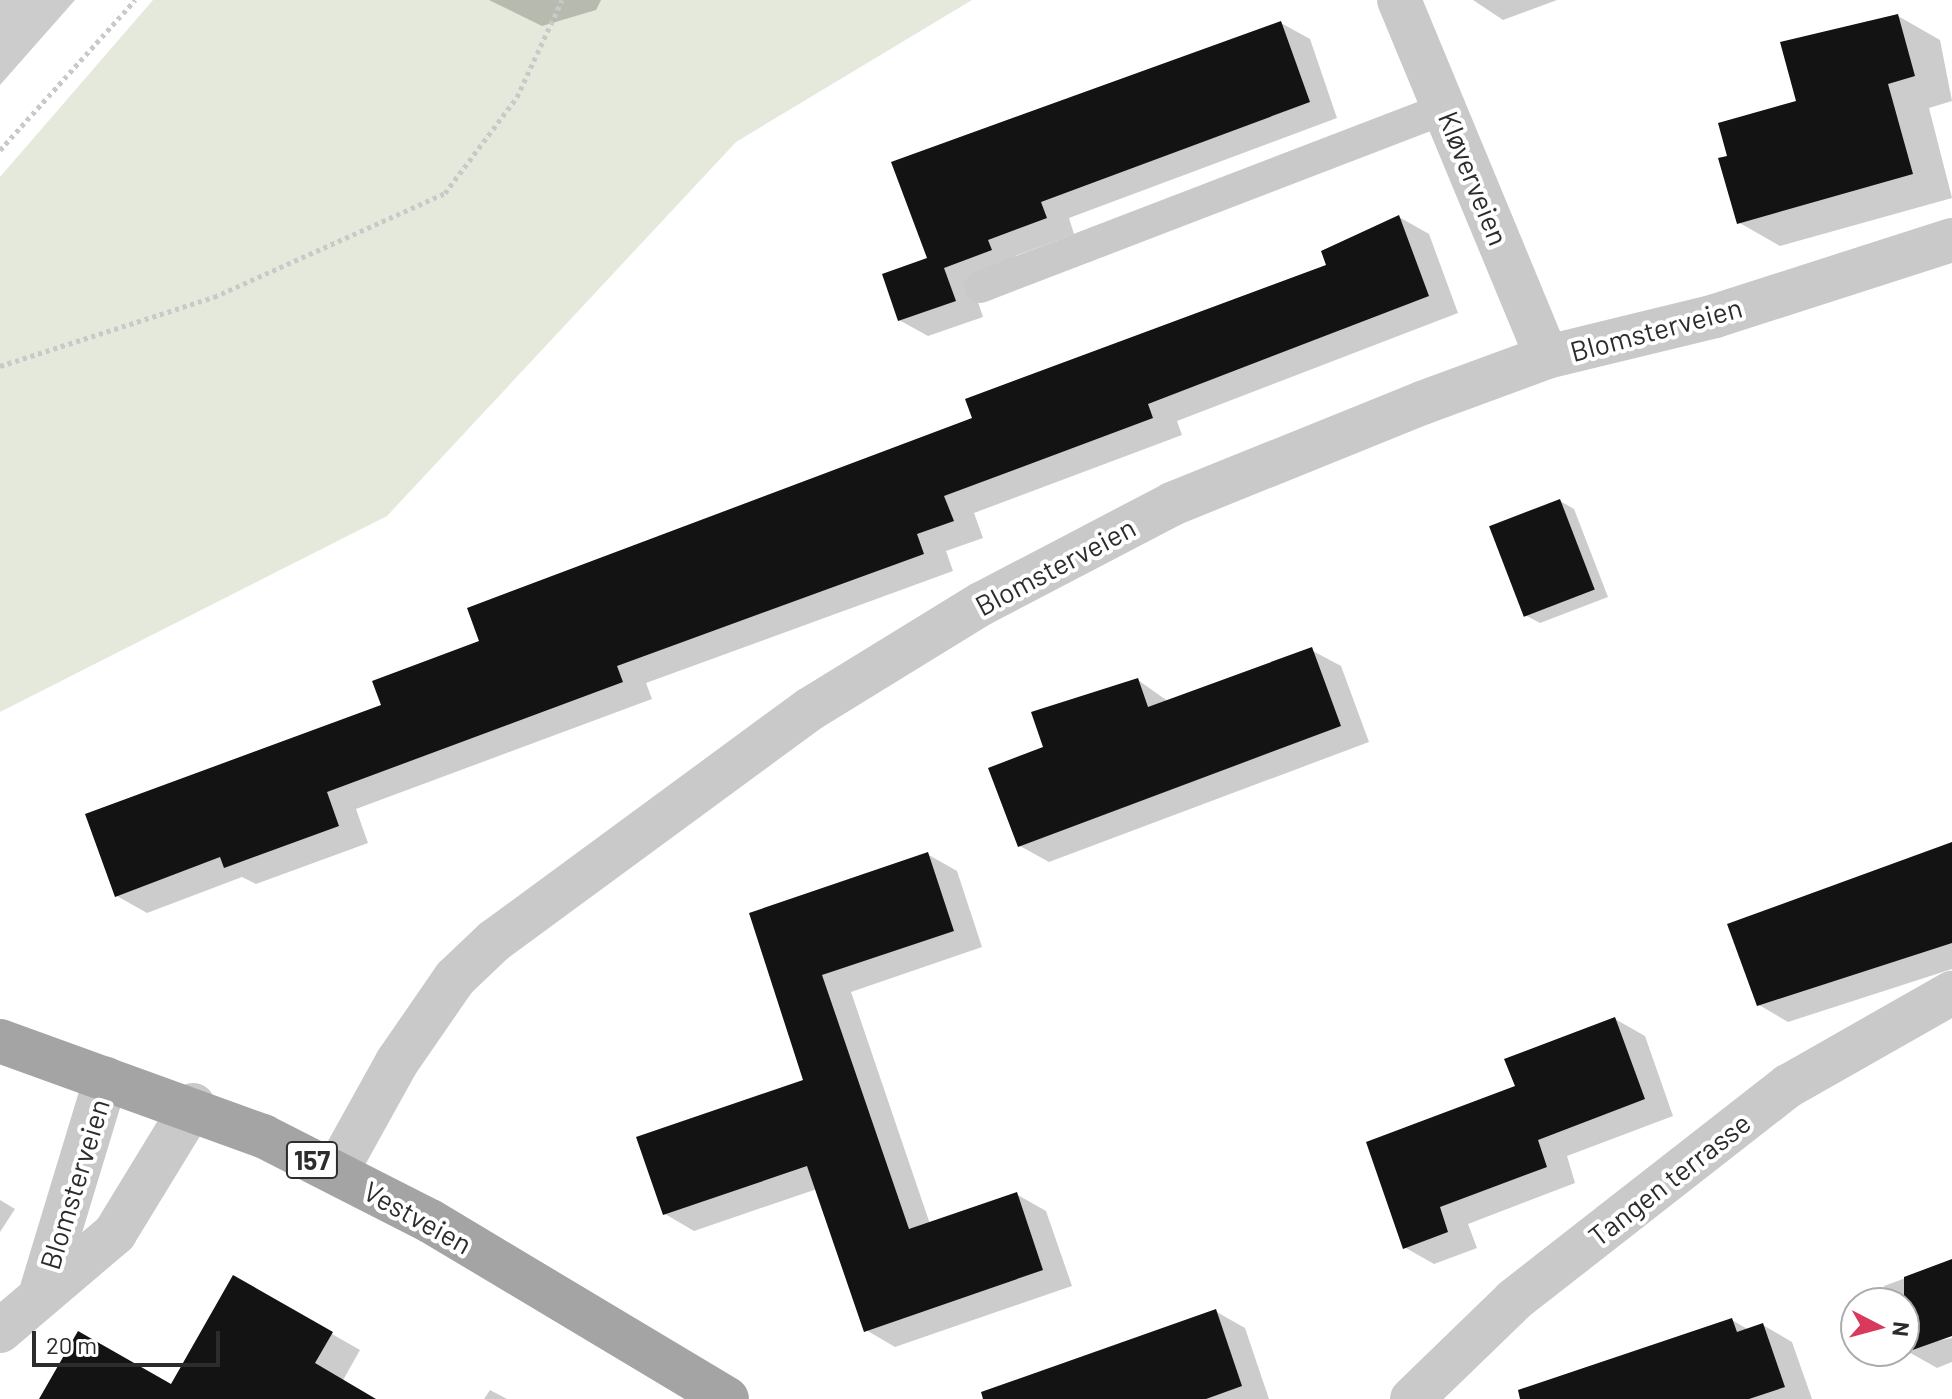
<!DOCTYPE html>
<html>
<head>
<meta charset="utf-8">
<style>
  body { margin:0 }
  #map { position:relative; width:1952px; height:1399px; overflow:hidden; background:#fff; font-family:Barlow,sans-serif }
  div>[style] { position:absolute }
  .green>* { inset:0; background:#e4e9db }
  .shadow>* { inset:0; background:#0003 }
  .building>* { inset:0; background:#131313; transform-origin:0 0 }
  .path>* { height:5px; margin-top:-2.5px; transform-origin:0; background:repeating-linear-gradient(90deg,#c9c9c9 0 4px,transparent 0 8px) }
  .lane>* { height:32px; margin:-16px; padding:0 16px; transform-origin:16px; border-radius:16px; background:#c9c9c9 }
  .street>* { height:44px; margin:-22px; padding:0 22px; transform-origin:22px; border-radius:22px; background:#c9c9c9 }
  .primary>* { height:44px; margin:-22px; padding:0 22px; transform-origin:22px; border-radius:22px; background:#a4a4a4 }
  span { translate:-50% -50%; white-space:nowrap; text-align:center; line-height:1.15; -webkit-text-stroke:8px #fff; paint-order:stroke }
  .shield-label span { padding:2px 6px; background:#fff; border:2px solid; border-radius:6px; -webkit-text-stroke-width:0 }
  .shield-label { font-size:26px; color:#2c2c2c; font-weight:700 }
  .street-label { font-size:28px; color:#2c2c2c }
  .north { position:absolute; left:1840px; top:1287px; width:80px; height:80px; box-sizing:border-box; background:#fff; border:2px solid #ababab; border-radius:50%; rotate:96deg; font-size:22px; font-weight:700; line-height:32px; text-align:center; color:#2c2c2c }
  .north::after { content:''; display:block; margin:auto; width:28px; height:36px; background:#d9395a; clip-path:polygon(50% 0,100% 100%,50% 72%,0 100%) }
  .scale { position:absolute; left:32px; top:1331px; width:188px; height:36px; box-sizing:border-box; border:4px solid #2c2c2c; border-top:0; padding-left:10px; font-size:24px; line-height:28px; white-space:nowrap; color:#2c2c2c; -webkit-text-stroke:6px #fff; paint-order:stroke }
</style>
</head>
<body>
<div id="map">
  <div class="green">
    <div style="clip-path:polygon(153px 0,972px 0,736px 142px,387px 516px,0 712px,0 177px)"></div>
  </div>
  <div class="shadow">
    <div style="clip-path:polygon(0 0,75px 0,0 85px)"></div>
    <div style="clip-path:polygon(489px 0,601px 0,596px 10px,542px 26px)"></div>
    <div style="clip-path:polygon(1473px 0,1557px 0,1503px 20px)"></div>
    <div style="clip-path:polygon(1898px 16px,1940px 40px,1952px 101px,1929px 108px,1952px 198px,1780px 246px,1738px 222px,1729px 157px)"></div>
    <div style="clip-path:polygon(1281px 23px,1310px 39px,1337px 118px,1069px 218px,1074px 234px,1015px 256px,1019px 266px,972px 284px,983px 317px,928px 336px,899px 320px,929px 260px)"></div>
    <div style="clip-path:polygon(1399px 217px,1429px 234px,1458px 313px,1177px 421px,1182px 435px,974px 513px,983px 538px,946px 551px,953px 571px,646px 683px,652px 699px,356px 809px,368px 843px,256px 884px,242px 877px,147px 913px,117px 896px,482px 642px,1328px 266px)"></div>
    <div style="clip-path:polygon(1560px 501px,1574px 509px,1608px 597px,1540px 623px,1525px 615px)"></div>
    <div style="clip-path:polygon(1311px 650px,1341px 666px,1369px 742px,1049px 862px,1020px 846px,1046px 749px,1138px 680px,1169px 702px)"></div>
    <div style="clip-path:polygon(1952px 848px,1952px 969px,1788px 1022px,1759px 1005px)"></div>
    <div style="clip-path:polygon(927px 854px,957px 871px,982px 947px,851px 992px,930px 1224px,1016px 1194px,1046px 1211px,1072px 1286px,895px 1347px,866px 1330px,817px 1189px,694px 1231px,665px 1214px,805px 1082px,751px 914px)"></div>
    <div style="clip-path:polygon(1615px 1019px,1645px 1036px,1673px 1116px,1567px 1156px,1575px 1183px,1468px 1224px,1477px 1248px,1434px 1264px,1404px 1247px,1518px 1087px)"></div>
    <div style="clip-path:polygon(0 1200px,15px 1209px,0 1232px)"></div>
    <div style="clip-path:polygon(1952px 1261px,1952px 1333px,1926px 1343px,1952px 1338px,1952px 1362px,1937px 1368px,1907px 1351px,1904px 1303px,1890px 1303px,1884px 1286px)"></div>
    <div style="clip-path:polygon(234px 1278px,360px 1350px,342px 1382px,370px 1399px,194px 1399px)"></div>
    <div style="clip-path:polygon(1215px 1311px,1245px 1328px,1269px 1399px,1049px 1399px)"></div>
    <div style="clip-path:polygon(1732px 1320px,1749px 1330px,1763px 1325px,1792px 1342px,1812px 1399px,1560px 1399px)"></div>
    <div style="clip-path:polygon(490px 1390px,507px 1399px,484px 1399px)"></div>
  </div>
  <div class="building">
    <div style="clip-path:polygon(1898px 14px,1915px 76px,1888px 84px,1913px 174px,1737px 224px,1718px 158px,1727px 156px,1718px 123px,1796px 101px,1780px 42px)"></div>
    <div style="clip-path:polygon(1281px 21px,1310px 102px,1041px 202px,1047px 218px,988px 240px,992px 250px,944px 268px,956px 301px,898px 321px,882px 274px,927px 258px,891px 162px)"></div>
    <div style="clip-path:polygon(1399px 215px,1429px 296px,1148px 404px,1153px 418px,944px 496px,954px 521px,917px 534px,924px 554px,617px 666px,623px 682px,327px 792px,339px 826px,224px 868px,220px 857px,115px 897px,85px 814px,381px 705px,372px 681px,479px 641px,467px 608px,972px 418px,965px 399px,1326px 265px,1321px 251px)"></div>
    <div style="left:1560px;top:499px;width:97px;height:76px;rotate:69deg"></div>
    <div style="clip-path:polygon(1312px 647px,1341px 726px,1018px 847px,988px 768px,1043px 747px,1031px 712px,1138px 678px,1148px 707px)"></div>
    <div style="clip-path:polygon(1952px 842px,1952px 943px,1757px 1006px,1727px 924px)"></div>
    <div style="clip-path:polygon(928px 852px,954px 931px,822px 975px,909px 1229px,1017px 1192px,1043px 1270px,864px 1332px,807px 1166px,663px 1215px,636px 1137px,803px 1080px,749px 913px)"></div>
    <div style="clip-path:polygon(1615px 1017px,1645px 1099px,1538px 1140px,1547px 1167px,1440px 1207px,1448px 1232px,1403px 1249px,1366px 1142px,1515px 1086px,1504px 1059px)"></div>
    <div style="clip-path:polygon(1952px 1259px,1952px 1336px,1904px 1353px,1904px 1277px)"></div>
    <div style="clip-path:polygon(233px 1275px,333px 1332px,315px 1363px,376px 1399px,39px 1399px,78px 1331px,171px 1384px)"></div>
    <div style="clip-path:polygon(1216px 1309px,1242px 1386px,1206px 1399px,983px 1399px,981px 1392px)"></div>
    <div style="clip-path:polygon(1732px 1318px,1737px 1332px,1763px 1323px,1785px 1387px,1749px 1399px,1520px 1399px,1518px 1390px)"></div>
  </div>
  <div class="path">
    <div style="left:0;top:150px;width:202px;rotate:-48deg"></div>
    <div style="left:0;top:366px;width:225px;rotate:-17.9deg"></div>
    <div style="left:214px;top:297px;width:253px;rotate:-24.2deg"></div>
    <div style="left:445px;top:193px;width:120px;rotate:-53.1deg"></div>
    <div style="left:517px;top:97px;width:107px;rotate:-65.1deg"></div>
  </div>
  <div class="lane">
    <div style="left:980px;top:287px;width:499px;rotate:-21deg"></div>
  </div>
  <div class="street">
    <div style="left:1399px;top:0;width:386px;rotate:67.5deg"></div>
    <div style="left:336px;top:1172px;width:126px;rotate:-61deg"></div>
    <div style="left:397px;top:1062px;width:102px;rotate:-55.4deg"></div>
    <div style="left:455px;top:978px;width:54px;rotate:-43.5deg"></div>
    <div style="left:494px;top:941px;width:392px;rotate:-36.3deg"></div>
    <div style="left:810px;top:709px;width:201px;rotate:-31.6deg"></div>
    <div style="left:981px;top:604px;width:216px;rotate:-27.6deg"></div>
    <div style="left:1172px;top:504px;width:270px;rotate:-22deg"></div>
    <div style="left:1422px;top:403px;width:133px;rotate:-20.2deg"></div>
    <div style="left:1547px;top:357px;width:173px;rotate:-13.7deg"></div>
    <div style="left:1715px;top:316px;width:249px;rotate:-17.8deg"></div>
    <div style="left:42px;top:1289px;width:220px;rotate:-73.1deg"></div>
    <div style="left:0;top:1331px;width:151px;rotate:-40.4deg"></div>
    <div style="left:115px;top:1233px;width:150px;rotate:-58.6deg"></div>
    <div style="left:1412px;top:1399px;width:142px;rotate:-44.1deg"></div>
    <div style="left:1514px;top:1300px;width:348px;rotate:-38deg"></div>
    <div style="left:1788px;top:1086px;width:189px;rotate:-29.6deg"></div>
  </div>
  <div class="primary">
    <div style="left:0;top:1041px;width:280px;rotate:19.9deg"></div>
    <div style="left:263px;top:1136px;width:187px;rotate:27deg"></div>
    <div style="left:430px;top:1221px;width:346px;rotate:30.9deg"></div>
  </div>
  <div class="shield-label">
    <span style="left:312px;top:1160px">157</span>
  </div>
  <div class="street-label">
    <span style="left:1474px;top:178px;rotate:68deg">Kløverveien</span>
    <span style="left:1656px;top:329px;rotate:-15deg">Blomsterveien</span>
    <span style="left:1055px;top:566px;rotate:-28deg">Blomsterveien</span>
    <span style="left:1669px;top:1179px;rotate:-38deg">Tangen terrasse</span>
    <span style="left:74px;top:1184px;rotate:-73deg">Blomsterveien</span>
    <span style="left:418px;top:1217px;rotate:29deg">Vestveien</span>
  </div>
  <div class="north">N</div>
  <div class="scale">20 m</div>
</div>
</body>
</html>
